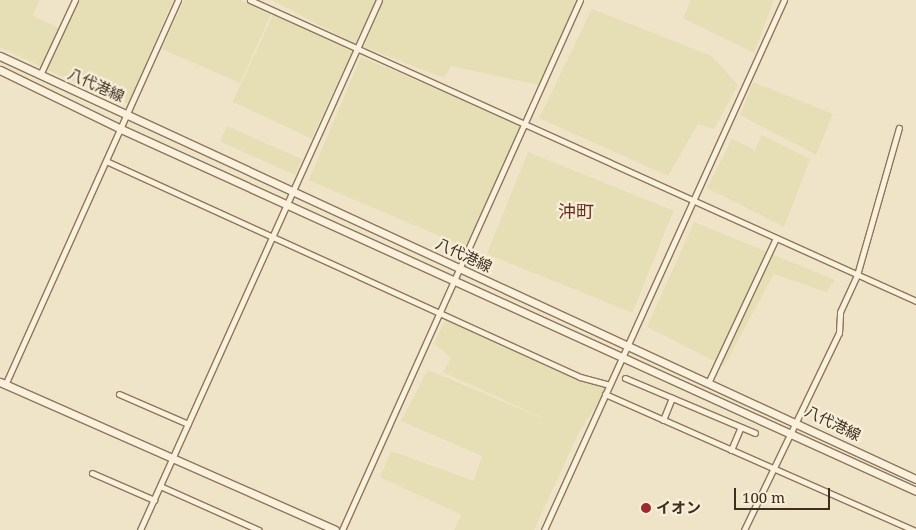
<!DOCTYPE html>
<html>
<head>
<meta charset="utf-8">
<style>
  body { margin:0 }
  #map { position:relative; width:916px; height:530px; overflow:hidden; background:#f0e4c8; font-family:"Noto Serif","Noto Sans JP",serif }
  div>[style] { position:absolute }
  .farmland>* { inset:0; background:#e6deb5; transform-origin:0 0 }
  .roads { filter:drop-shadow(1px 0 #8d765c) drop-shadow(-1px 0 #8d765c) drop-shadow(0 1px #8d765c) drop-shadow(0 -1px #8d765c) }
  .street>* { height:5px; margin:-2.5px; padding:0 2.5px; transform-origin:2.5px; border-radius:2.5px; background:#faf1dc }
  .secondary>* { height:7px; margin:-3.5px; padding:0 3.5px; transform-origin:3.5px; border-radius:3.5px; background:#faf1dc }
  .dots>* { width:14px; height:14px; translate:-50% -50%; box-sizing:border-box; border:2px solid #f7eed8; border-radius:50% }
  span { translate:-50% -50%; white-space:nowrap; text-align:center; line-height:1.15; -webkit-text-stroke:4.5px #f7eed8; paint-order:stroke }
  .street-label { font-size:15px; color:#3d2e20 }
  .poi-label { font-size:15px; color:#3d2e20; font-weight:700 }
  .left { translate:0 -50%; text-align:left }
  .quarter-label { font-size:18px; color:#6b2e1e }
  .scale { position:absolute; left:734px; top:488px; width:96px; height:22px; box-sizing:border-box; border:2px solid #3d2e20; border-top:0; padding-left:6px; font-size:15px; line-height:18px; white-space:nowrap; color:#3d2e20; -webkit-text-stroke:4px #f7eed8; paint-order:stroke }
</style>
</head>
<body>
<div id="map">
  <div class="farmland">
    <div style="clip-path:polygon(0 0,39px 0,33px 16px,59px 28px,42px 67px,0 47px)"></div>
    <div style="clip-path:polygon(79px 0,173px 0,128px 104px,47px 70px)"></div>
    <div style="clip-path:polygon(184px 0,240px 0,271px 14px,240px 83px,162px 49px)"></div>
    <div style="clip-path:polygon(272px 0,376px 0,355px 44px)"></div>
    <div style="clip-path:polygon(383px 0,576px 0,539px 85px,451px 66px,444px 78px,364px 47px)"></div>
    <div style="clip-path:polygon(691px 0,774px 0,754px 53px,683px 18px)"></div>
    <div style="clip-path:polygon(592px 9px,712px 56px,738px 85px,714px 129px,698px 124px,668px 176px,539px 118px)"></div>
    <div style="left:274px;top:13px;width:87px;height:98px;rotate:25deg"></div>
    <div style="left:361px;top:57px;width:175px;height:134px;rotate:23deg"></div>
    <div style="clip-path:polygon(753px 82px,833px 114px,816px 155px,740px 115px)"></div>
    <div style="left:227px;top:126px;width:82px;height:17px;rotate:24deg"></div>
    <div style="clip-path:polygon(762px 135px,810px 159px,784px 227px,707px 188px,732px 139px,755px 150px)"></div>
    <div style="left:528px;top:152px;width:157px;height:110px;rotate:22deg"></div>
    <div style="clip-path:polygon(694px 222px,835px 280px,826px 292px,774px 274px,724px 366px,647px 327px)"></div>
    <div style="clip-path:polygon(447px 317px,609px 385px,578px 434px,534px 530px,454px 530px,462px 515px,380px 477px,391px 451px,474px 481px,482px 456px,401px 421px,428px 370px,556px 424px,443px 372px,451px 358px,434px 343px)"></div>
  </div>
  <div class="roads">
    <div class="street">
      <div style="left:250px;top:0;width:731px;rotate:24.32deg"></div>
      <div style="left:40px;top:75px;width:83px;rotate:-65deg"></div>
      <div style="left:106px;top:161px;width:521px;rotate:24.5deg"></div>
      <div style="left:580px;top:377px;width:30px;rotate:15deg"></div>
      <div style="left:625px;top:378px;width:141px;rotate:22.9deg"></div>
      <div style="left:709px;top:381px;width:158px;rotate:-64.9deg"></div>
      <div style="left:5px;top:385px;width:422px;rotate:-65.8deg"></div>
      <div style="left:119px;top:394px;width:75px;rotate:23.5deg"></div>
      <div style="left:605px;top:394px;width:337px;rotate:23.8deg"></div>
      <div style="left:663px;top:420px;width:24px;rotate:-68deg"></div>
      <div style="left:731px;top:450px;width:25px;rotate:-67deg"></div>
      <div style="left:92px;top:473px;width:68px;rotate:23.5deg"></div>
      <div style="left:160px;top:486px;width:108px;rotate:24deg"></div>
      <div style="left:140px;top:530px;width:581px;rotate:-65.73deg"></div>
      <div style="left:342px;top:530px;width:581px;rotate:-65.82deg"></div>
      <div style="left:544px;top:530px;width:582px;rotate:-65.64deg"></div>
      <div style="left:744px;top:530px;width:219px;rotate:-64.3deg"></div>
      <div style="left:839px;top:333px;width:21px;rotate:-87deg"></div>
      <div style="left:840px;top:312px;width:41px;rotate:-65.3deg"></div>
      <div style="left:857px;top:275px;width:153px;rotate:-74.1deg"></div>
    </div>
    <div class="secondary">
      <div style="left:0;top:56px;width:1009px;rotate:24.79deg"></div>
      <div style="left:0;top:70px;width:135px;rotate:26deg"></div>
      <div style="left:121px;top:129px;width:874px;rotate:24.48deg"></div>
      <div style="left:0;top:382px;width:366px;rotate:23.8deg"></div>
    </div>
  </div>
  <div class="dots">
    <div style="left:646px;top:508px;background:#9e2a2b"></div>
  </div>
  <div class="street-label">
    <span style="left:96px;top:85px;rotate:24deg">八代港線</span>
    <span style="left:464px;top:255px;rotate:25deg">八代港線</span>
    <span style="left:833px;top:423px;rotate:26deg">八代港線</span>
  </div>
  <div class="poi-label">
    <span class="left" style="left:656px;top:508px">イオン</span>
  </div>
  <div class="quarter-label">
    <span style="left:576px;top:211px">沖町</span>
  </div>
  <div class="scale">100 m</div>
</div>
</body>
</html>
